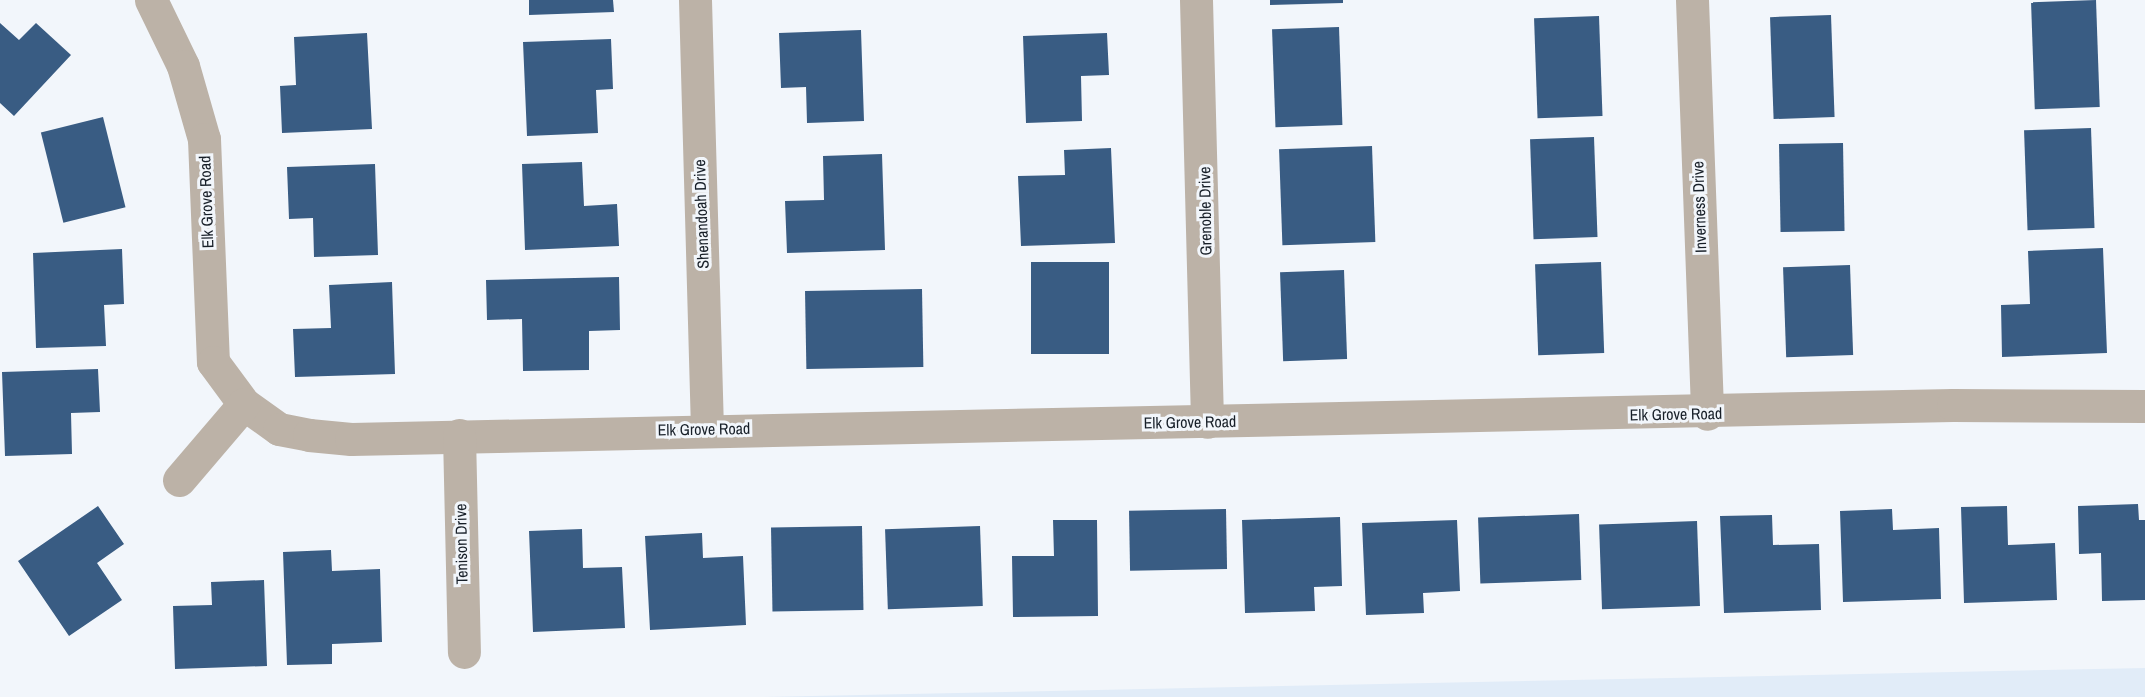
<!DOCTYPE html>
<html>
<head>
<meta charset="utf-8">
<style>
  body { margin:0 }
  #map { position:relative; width:2145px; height:697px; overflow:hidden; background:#f2f6fb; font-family:"Archivo Narrow",sans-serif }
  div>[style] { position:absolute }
  .built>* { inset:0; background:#e1ecf8 }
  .building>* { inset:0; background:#395c83; transform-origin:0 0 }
  .minor>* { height:33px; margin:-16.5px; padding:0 16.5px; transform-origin:16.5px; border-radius:16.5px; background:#bcb2a7 }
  span { translate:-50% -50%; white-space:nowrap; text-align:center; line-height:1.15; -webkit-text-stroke:6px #f2f6fb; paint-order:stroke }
  .street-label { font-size:16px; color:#171f28 }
</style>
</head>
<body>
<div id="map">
  <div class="built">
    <div style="clip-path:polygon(2145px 668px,2145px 697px,763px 697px)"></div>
  </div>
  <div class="building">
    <div style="clip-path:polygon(529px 0,613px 0,614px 12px,529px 15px)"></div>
    <div style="clip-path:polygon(1270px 0,1343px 0,1343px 3px,1270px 5px)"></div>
    <div style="left:2096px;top:0;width:107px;height:65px;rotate:88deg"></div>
    <div style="left:1831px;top:15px;width:102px;height:61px;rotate:88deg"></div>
    <div style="left:1599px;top:16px;width:100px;height:65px;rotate:88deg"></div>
    <div style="clip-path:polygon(0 23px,19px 40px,36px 23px,71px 55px,14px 116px,0 103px)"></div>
    <div style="left:1339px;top:27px;width:98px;height:67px;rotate:88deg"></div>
    <div style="clip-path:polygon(861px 30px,864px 121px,807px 123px,806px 87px,781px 88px,779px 33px)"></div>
    <div style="clip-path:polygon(367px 33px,372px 129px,282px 133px,280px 86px,296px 85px,294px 37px)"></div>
    <div style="clip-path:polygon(1107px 33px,1109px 75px,1081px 76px,1082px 121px,1026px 123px,1023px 36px)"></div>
    <div style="clip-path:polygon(611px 39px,613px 89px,596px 90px,598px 133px,527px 136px,523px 42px)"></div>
    <div style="left:103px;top:117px;width:93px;height:64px;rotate:76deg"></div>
    <div style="left:2091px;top:128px;width:100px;height:67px;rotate:88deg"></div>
    <div style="left:1594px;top:137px;width:100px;height:64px;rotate:88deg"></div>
    <div style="left:1843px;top:143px;width:88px;height:64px;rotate:89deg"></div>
    <div style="left:1372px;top:146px;width:96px;height:93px;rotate:88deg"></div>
    <div style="clip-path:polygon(1111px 148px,1115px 243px,1021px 246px,1018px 176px,1065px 175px,1064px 150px)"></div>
    <div style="clip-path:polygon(882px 154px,885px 250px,787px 253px,785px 201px,824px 200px,823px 156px)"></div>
    <div style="clip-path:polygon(582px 162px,584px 206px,617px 204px,619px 246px,525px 250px,522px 164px)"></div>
    <div style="clip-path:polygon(375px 164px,378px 255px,314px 257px,313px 218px,289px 219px,287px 167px)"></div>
    <div style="clip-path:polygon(2103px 248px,2107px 353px,2002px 357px,2001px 305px,2030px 304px,2028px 251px)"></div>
    <div style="clip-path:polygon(122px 249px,124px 304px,104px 305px,106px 346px,36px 348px,33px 253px)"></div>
    <div style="left:1031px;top:262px;width:78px;height:92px"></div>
    <div style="left:1601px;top:262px;width:91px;height:66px;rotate:88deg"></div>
    <div style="left:1850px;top:265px;width:90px;height:67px;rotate:88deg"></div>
    <div style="left:1344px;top:270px;width:89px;height:64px;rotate:88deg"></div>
    <div style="clip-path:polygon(619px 277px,620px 330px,589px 331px,589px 370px,523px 371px,522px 319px,487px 320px,486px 280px)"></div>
    <div style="clip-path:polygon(392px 282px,395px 374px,295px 377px,293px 329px,331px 328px,329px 285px)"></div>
    <div style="left:922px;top:289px;width:78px;height:117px;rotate:89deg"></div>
    <div style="clip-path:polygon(98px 369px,100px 412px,71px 413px,72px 454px,5px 456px,2px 372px)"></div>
    <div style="clip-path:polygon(2138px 504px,2139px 520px,2145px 520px,2145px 600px,2102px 601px,2101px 553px,2079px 554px,2078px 506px)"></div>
    <div style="clip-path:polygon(98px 506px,124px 544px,97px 563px,122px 600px,69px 636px,18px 561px)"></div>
    <div style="clip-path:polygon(2007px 506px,2008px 545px,2055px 543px,2057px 600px,1964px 603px,1961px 507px)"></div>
    <div style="left:1226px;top:509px;width:60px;height:97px;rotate:89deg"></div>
    <div style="clip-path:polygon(1892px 509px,1893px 530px,1939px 528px,1941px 599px,1843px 602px,1840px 511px)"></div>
    <div style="left:1579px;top:514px;width:66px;height:101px;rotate:88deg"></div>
    <div style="clip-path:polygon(1772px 515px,1773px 545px,1819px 544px,1821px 610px,1724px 613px,1720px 516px)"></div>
    <div style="clip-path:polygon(1340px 517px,1342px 586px,1314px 587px,1315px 611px,1245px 613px,1242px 520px)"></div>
    <div style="clip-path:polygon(1053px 520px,1097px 520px,1098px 616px,1013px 617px,1012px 556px,1054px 556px)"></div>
    <div style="clip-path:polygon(1457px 520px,1460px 591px,1423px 593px,1424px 613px,1366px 615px,1362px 523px)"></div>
    <div style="left:1697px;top:521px;width:85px;height:98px;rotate:88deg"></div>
    <div style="left:862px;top:526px;width:84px;height:91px;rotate:89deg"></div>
    <div style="left:980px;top:526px;width:80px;height:95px;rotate:88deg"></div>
    <div style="clip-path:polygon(582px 529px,583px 568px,622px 567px,625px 628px,533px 632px,529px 531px)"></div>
    <div style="clip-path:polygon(702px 533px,703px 558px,743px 556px,746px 625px,650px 630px,645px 536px)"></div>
    <div style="clip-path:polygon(331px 550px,332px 571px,380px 569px,382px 642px,332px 644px,332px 664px,287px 665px,283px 552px)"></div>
    <div style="clip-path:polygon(264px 580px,267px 666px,175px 669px,173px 606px,212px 605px,211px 582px)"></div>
  </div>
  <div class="minor">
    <div style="left:151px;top:0;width:73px;rotate:64.1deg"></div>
    <div style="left:183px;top:66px;width:76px;rotate:74deg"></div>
    <div style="left:204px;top:139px;width:223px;rotate:87.7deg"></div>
    <div style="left:213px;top:362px;width:52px;rotate:53.6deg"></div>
    <div style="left:244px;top:404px;width:43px;rotate:35.5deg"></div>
    <div style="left:279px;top:429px;width:31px;rotate:11deg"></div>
    <div style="left:309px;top:435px;width:42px;rotate:5.4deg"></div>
    <div style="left:351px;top:439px;width:1602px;rotate:-1.22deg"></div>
    <div style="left:1953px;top:405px;width:192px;rotate:0.3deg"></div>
    <div style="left:695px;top:0;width:429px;rotate:88.4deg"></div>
    <div style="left:1196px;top:0;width:422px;rotate:88.5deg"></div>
    <div style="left:1692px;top:0;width:414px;rotate:87.9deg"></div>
    <div style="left:459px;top:435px;width:217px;rotate:88.7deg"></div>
    <div style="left:179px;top:480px;width:100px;rotate:-49.5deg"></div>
  </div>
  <div class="street-label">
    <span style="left:206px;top:202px;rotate:-92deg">Elk Grove Road</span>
    <span style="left:1699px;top:207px;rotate:-92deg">Inverness Drive</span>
    <span style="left:1205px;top:211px;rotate:-91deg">Grenoble Drive</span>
    <span style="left:701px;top:214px;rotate:-92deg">Shenandoah Drive</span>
    <span style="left:1676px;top:414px;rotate:-1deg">Elk Grove Road</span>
    <span style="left:1190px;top:422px;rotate:-1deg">Elk Grove Road</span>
    <span style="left:704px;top:429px;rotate:-1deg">Elk Grove Road</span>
    <span style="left:461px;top:544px;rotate:-91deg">Tenison Drive</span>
  </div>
</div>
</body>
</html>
